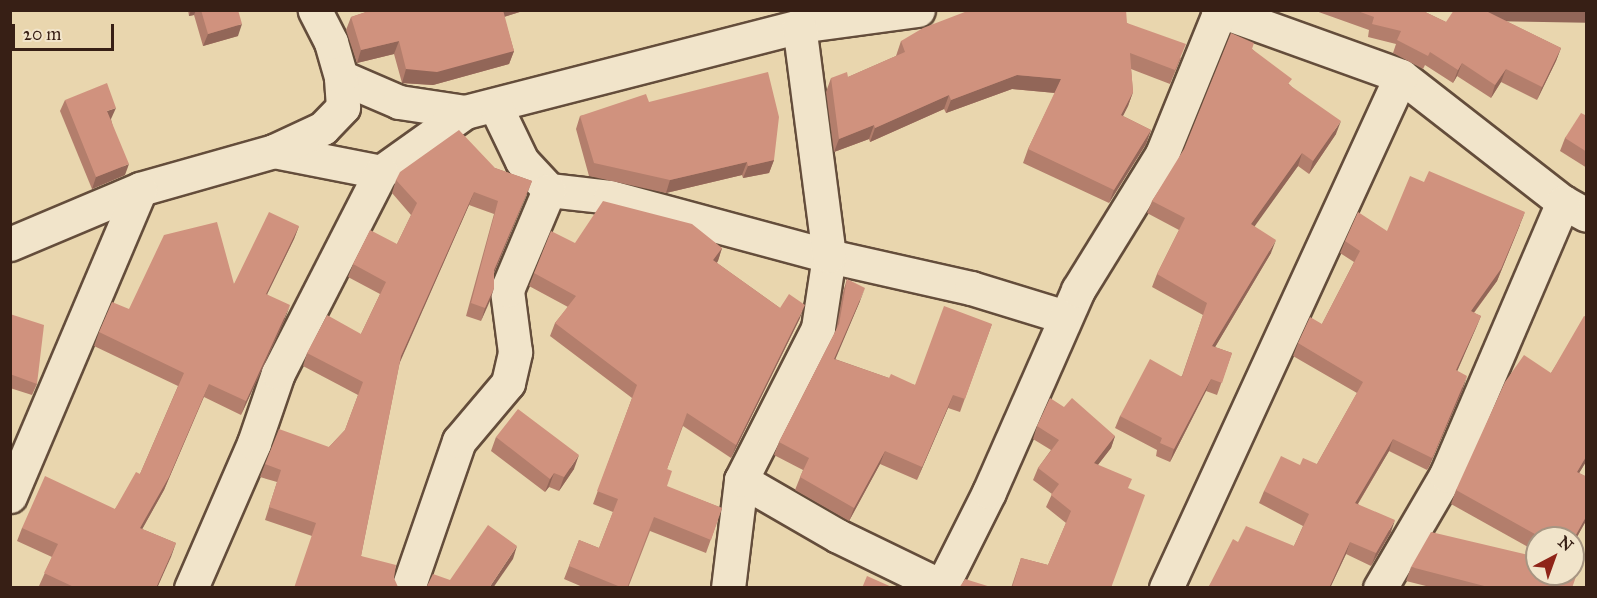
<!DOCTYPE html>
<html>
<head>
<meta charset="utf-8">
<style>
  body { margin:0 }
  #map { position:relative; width:1597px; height:598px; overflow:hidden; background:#e9d6ae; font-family:"IM FELL Great Primer",serif }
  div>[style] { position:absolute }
  .roads { filter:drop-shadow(2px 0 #644d3b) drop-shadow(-2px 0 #644d3b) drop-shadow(0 2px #644d3b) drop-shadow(0 -2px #644d3b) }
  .minor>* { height:33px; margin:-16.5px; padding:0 16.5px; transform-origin:16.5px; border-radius:16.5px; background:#f1e4ca }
  .wall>* { inset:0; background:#b37e6c }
  .shaded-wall>* { inset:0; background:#926658; transform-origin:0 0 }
  .building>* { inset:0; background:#d0927e }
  span { translate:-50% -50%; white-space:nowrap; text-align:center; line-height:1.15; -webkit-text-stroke:5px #f1e4ca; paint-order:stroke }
  .frame { position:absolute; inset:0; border:12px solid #371f15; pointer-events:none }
  .north { position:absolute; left:1525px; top:526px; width:60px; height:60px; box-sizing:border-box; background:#f1e4ca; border:2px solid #a79582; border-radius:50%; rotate:41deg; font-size:16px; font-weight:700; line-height:24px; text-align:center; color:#371f15 }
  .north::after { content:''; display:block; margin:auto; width:21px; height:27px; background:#8f2418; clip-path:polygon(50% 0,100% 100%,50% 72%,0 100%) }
  .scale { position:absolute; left:12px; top:24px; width:102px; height:27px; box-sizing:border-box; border:3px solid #371f15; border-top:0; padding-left:8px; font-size:18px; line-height:21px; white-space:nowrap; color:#371f15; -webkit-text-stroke:4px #f1e4ca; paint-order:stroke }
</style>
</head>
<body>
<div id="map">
  <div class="roads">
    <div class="minor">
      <div style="left:1218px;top:10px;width:195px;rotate:19.8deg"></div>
      <div style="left:1401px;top:76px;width:205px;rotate:37.9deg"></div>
      <div style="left:1563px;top:202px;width:26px;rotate:29deg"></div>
      <div style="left:341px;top:77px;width:63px;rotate:23.3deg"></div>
      <div style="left:399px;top:102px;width:67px;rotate:8.6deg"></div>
      <div style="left:465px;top:112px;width:345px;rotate:-14.4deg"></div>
      <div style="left:799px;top:26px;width:120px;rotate:-7.7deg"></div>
      <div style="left:495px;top:105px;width:62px;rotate:64.3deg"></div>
      <div style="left:522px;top:161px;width:40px;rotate:47deg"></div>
      <div style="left:549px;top:190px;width:61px;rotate:6.5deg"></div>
      <div style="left:610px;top:197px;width:227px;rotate:15.1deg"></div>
      <div style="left:829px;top:256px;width:146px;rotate:12.7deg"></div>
      <div style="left:971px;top:288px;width:98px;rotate:17.1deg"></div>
      <div style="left:274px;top:151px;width:109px;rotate:11.1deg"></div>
      <div style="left:381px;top:172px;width:103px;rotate:-35.5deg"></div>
      <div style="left:10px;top:244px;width:141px;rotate:-22.9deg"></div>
      <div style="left:140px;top:189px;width:139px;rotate:-15.8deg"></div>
      <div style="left:274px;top:151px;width:54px;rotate:-25.1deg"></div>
      <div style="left:323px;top:128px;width:29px;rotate:-46deg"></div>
      <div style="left:343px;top:107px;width:30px;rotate:-94deg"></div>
      <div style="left:341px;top:77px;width:36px;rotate:-106deg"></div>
      <div style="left:331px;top:42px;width:36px;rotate:-117deg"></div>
      <div style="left:741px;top:480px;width:112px;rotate:30deg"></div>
      <div style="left:838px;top:536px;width:114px;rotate:25.9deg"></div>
      <div style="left:10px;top:496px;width:333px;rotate:-67deg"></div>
      <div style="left:191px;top:588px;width:158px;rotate:-66.5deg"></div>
      <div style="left:254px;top:443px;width:74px;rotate:-71.1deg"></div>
      <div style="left:278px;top:373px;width:226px;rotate:-62.9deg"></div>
      <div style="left:408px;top:588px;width:156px;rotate:-70.9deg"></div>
      <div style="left:459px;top:441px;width:76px;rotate:-49.8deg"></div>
      <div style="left:508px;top:383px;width:32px;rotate:-77deg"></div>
      <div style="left:515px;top:352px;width:63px;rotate:-97.4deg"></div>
      <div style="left:507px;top:290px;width:108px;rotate:-67.2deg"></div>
      <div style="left:728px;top:588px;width:109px;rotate:-83.1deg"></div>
      <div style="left:741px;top:480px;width:170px;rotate:-63.1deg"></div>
      <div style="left:818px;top:328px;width:73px;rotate:-81.3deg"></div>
      <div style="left:829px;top:256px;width:232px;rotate:-97.4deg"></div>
      <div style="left:941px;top:588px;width:107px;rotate:-63.4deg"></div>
      <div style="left:989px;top:492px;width:221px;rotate:-66.2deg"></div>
      <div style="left:1078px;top:290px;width:160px;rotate:-58.3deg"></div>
      <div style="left:1162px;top:154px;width:154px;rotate:-67.9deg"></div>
      <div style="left:1166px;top:588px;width:563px;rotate:-65.35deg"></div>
      <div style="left:1380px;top:588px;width:131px;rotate:-59.7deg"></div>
      <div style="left:1446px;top:475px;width:297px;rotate:-66.8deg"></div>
    </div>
  </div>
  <div class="wall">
    <div style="clip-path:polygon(188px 10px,238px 10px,238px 36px,203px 46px,194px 15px,189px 16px)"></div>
    <div style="clip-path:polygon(372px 10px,526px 10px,504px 17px,514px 51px,509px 64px,433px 85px,402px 83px,394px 54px,357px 63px,346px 30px,351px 17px)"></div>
    <div style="clip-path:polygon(1313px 10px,1421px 10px,1446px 22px,1485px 11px,1561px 48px,1556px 61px,1537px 100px,1501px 82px,1491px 98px,1457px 76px,1453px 83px,1425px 65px,1423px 69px,1393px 53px,1396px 44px,1368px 37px,1369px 30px)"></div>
    <div style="clip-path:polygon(1127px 23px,1181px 58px,1170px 84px,1131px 69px,1133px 92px,1128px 106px,1123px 116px,1151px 130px,1146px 144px,1109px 203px,1023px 163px,1028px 149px,1055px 93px,1012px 89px,946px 113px,944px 109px,870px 142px,869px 139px,834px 152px,826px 92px,831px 78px,848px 77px,896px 56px,901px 41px)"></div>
    <div style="clip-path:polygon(1252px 49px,1290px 85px,1336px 134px,1309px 174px,1298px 166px,1254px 226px,1271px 253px,1215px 347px,1232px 353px,1217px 395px,1206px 391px,1170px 462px,1156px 456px,1157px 450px,1115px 428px,1120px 416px,1182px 376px,1203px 315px,1152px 287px,1157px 274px,1179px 230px,1147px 213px,1152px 201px)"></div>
    <div style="clip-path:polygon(65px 100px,111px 119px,125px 175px,92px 189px,60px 111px)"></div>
    <div style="clip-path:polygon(649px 102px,774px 160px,769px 173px,743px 178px,742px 175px,666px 193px,589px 176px,576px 129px,580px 116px)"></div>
    <div style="clip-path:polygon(1587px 116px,1587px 168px,1560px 151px,1565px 138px)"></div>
    <div style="clip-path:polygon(495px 168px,532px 181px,494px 272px,494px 288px,481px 321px,466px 316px,494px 214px,469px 205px,400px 361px,361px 556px,394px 578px,312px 536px,265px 520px,277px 482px,260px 477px,265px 464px,329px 447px,345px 430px,358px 395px,303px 366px,307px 353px,361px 334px,380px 294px,348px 277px,353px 264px,397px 244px,411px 215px,392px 193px,396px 180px)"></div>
    <div style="clip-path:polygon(1520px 225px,1497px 281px,1474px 313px,1481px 316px,1457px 371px,1463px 389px,1429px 467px,1427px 470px,1389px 451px,1358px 504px,1391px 532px,1371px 566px,1346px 554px,1330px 588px,1208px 588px,1238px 542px,1294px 546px,1303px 526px,1259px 503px,1264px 491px,1300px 465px,1317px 464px,1357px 393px,1293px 356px,1298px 343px,1322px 324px,1354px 262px,1340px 253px,1345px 241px,1387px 231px)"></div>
    <div style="clip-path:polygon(299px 226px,294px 239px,267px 294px,285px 319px,241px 415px,204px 397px,164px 490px,142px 529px,176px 543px,157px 588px,42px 588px,39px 586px,52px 557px,17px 541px,22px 528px,115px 509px,140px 474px,178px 386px,94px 346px,99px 332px,129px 309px,234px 284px)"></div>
    <div style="clip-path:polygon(575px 243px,722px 248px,717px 263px,780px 308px,800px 318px,731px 458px,683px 426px,667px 469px,667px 487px,722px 508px,706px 553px,650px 531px,628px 588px,585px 588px,564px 579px,579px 540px,599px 548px,613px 512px,593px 504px,632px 398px,550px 336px,555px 323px,568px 307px,529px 286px,534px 273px)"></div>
    <div style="clip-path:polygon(847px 279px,860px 301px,835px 359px,889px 378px,915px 385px,992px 324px,960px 412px,948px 408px,917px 480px,880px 464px,849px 521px,795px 490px,803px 470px,774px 455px,779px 442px,836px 331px,843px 292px)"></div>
    <div style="clip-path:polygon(10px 314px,37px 384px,32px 395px,10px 388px)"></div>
    <div style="clip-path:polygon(1587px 317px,1587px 460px,1579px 473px,1587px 477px,1587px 519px,1573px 544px,1573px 538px,1537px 538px,1537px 552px,1451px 504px,1456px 490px,1551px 373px)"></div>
    <div style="clip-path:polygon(1037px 426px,1115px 436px,1111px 448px,1098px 465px,1128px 489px,1111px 588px,1011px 588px,1021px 558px,1048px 565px,1066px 523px,1046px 507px,1052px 494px,1033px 480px,1038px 468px,1051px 450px,1033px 439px)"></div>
    <div style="clip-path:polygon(496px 437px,574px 469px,559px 491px,549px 487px,545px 492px,491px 451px)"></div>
    <div style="clip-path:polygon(1411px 567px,1572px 588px,1434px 588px,1406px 581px)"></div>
  </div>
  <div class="shaded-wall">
    <div style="clip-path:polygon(191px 10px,196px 10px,194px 15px,189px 16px)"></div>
    <div style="clip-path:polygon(500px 10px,526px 10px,497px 19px)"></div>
    <div style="left:1485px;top:10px;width:102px;height:11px;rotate:1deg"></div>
    <div style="clip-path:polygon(242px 24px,238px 36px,203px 46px,208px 34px)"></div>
    <div style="clip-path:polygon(399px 41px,394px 54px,357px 63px,361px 50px)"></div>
    <div style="clip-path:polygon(1561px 48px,1556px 61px,1537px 100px,1542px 87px)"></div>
    <div style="clip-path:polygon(514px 51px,509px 64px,433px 85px,402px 83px,406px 69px)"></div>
    <div style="clip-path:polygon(1462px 63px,1457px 76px,1453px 83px,1458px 70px)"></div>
    <div style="clip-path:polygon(1506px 69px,1501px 82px,1491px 98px,1495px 85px)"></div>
    <div style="clip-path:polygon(1017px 75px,1061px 79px,1056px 93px,1012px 89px,946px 113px,951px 100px)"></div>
    <div style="clip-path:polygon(1133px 92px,1128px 106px,1116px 129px,1121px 115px)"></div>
    <div style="clip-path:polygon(949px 95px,944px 109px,870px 142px,875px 128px)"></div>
    <div style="clip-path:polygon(116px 108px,111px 119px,103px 122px,107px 111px)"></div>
    <div style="clip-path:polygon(1341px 121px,1336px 134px,1309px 174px,1313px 161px)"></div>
    <div style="clip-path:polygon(874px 125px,869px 139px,834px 152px,839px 139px)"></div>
    <div style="clip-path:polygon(1151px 130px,1146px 144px,1109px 203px,1114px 190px)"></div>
    <div style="clip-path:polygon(1302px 153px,1298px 166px,1247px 237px,1251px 224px)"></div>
    <div style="clip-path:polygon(774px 160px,769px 173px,743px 178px,748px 166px)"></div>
    <div style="clip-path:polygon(747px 162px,742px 175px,666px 193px,670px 180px)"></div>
    <div style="clip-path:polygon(129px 164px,125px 175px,92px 189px,96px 177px)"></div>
    <div style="clip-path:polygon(532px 181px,527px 194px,490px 283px,494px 270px)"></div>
    <div style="clip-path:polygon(474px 192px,469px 205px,397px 369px,401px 356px)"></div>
    <div style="clip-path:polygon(1525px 212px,1497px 281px,1466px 323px,1471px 311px)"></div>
    <div style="clip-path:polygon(299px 226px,294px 239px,261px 307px,266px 294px)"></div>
    <div style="clip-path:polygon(1276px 240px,1271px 253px,1208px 359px,1212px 346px)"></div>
    <div style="clip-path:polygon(722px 248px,718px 261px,708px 273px,713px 260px)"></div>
    <div style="clip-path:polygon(494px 288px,490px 301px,481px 321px,485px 308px)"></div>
    <div style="clip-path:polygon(865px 288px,860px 301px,830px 372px,834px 359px)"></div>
    <div style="clip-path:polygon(290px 305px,285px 319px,241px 415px,246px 401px)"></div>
    <div style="clip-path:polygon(805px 305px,800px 318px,731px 458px,736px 445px)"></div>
    <div style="clip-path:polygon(1481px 316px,1476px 328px,1452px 383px,1456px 370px)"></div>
    <div style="clip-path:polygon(1467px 376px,1463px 389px,1427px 470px,1432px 458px)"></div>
    <div style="clip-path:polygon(1211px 379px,1206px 391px,1170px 462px,1174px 449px)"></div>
    <div style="clip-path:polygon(209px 384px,164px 490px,135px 542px,140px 528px)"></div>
    <div style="clip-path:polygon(953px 395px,948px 408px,917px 480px,922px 467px)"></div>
    <div style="clip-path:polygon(1115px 436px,1111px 448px,1089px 476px,1094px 463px)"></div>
    <div style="clip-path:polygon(1393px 439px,1389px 451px,1351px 515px,1355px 503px)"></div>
    <div style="clip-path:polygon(885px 451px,880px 464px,849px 521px,854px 508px)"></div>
    <div style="clip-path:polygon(579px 455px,574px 469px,559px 491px,564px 477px)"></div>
    <div style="clip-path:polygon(1587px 455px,1587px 460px,1572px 485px,1577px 472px)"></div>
    <div style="clip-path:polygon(554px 473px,549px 487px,545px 492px,550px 479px)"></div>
    <div style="clip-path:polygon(1587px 515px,1587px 519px,1573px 544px,1573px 540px)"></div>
    <div style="clip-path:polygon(1395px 520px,1391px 532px,1371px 566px,1376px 553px)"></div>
    <div style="clip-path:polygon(1350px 542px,1346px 554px,1330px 588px,1329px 588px)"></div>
    <div style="clip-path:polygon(176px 543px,171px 557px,157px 588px,156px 588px)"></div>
    <div style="clip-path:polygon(517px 546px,513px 559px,493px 588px,489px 588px)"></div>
  </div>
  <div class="building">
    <div style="clip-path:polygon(201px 10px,238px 10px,242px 24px,208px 34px)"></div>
    <div style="clip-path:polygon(372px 10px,503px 10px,514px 51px,437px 72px,406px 69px,399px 41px,361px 50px,351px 17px)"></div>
    <div style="clip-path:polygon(970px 10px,1126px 10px,1127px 23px,1186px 44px,1175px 70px,1130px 53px,1133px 92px,1121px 115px,1151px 130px,1114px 190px,1028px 149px,1061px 79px,1017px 75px,951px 100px,949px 95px,875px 128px,874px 125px,839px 139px,831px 78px,847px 72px,848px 77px,905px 52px,901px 41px,923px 28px)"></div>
    <div style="clip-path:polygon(1355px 10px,1421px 10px,1446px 22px,1454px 10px,1484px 10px,1561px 48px,1542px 87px,1506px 69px,1495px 85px,1462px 63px,1458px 70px,1430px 52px,1428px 56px,1397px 40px,1401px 31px,1372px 24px,1374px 17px)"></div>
    <div style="clip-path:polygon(1231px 33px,1254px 43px,1252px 49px,1292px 79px,1288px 84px,1341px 121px,1313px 161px,1302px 153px,1251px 224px,1276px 240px,1212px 346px,1232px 353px,1222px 383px,1211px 379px,1174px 449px,1160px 443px,1162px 438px,1120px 416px,1150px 359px,1182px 377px,1207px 303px,1157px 274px,1185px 218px,1152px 201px,1184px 149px)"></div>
    <div style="clip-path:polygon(768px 72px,779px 117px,774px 160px,748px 166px,747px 162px,670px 180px,594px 163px,580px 116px,646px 94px,649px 102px)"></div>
    <div style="clip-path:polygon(107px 83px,116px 108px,107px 111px,129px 164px,96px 177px,65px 100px)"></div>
    <div style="clip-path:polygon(1581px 113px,1587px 116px,1587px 152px,1565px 138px)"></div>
    <div style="clip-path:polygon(459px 130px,495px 168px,532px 181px,494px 270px,494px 288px,485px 308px,471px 303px,498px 201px,474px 192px,401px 356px,361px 556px,396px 565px,394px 578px,398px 587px,400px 588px,294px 588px,316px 523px,269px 507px,281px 470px,265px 464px,279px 429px,329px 447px,345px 430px,363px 382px,307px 353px,327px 315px,361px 334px,386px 282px,353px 264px,370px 230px,397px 244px,417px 203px,396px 180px,400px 172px)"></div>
    <div style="clip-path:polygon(1429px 171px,1525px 212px,1501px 269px,1471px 311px,1481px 316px,1456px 370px,1467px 376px,1434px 454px,1432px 458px,1393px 439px,1355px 503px,1395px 520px,1376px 553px,1350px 542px,1329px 588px,1208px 588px,1233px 539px,1238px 542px,1246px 526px,1294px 546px,1309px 514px,1264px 491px,1281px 456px,1300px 465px,1303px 458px,1317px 464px,1363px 382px,1298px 343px,1310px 317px,1322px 324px,1360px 251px,1345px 241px,1358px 212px,1387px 231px,1410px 176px,1424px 182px)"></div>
    <div style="clip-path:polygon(603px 201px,692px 224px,722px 248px,713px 260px,780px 308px,789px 294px,805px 305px,736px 445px,687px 413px,667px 469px,672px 471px,667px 486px,722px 508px,711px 540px,654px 517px,627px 588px,623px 588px,569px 566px,579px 540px,599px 548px,618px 499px,597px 491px,637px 385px,555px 323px,576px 296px,534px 273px,551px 231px,575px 243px)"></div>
    <div style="clip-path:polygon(269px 212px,299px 226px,266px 294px,290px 305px,246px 401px,209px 384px,169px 477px,140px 528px,176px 543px,156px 588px,76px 588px,44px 573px,58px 544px,22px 528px,45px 476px,115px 509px,136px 472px,140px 474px,184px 373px,99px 332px,112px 302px,129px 309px,164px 235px,217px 222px,234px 284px)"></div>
    <div style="clip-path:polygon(847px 279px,865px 288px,834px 359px,889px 378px,891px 374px,915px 385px,944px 306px,992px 324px,965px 399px,953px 395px,922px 467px,885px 451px,854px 508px,800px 477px,809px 458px,779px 442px,839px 324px)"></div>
    <div style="clip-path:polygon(10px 314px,44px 325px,37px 384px,10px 374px)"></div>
    <div style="clip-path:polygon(1584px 316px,1587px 317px,1587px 455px,1577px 472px,1587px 477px,1587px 515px,1573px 540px,1573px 538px,1542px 538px,1456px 490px,1505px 382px,1524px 355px,1551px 373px)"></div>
    <div style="clip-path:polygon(1050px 398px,1064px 407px,1072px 398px,1115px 436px,1094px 463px,1132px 479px,1128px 488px,1145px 495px,1111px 588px,1012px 588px,1021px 558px,1048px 565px,1071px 511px,1051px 495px,1059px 484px,1038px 468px,1059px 440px,1037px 426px)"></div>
    <div style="clip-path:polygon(518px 409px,579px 455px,564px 477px,554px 473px,550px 479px,496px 437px)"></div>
    <div style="clip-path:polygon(488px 525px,517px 546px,489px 588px,426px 588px,433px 574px,450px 580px)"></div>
    <div style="clip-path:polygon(1431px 532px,1537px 557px,1537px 574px,1573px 574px,1573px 566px,1579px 568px,1572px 588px,1492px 588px,1411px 567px)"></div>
    <div style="clip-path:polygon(867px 576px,894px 588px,862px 588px)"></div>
    <div style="clip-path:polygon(965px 579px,994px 588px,959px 588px)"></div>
  </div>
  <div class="frame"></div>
  <div class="north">N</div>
  <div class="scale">20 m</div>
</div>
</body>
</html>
